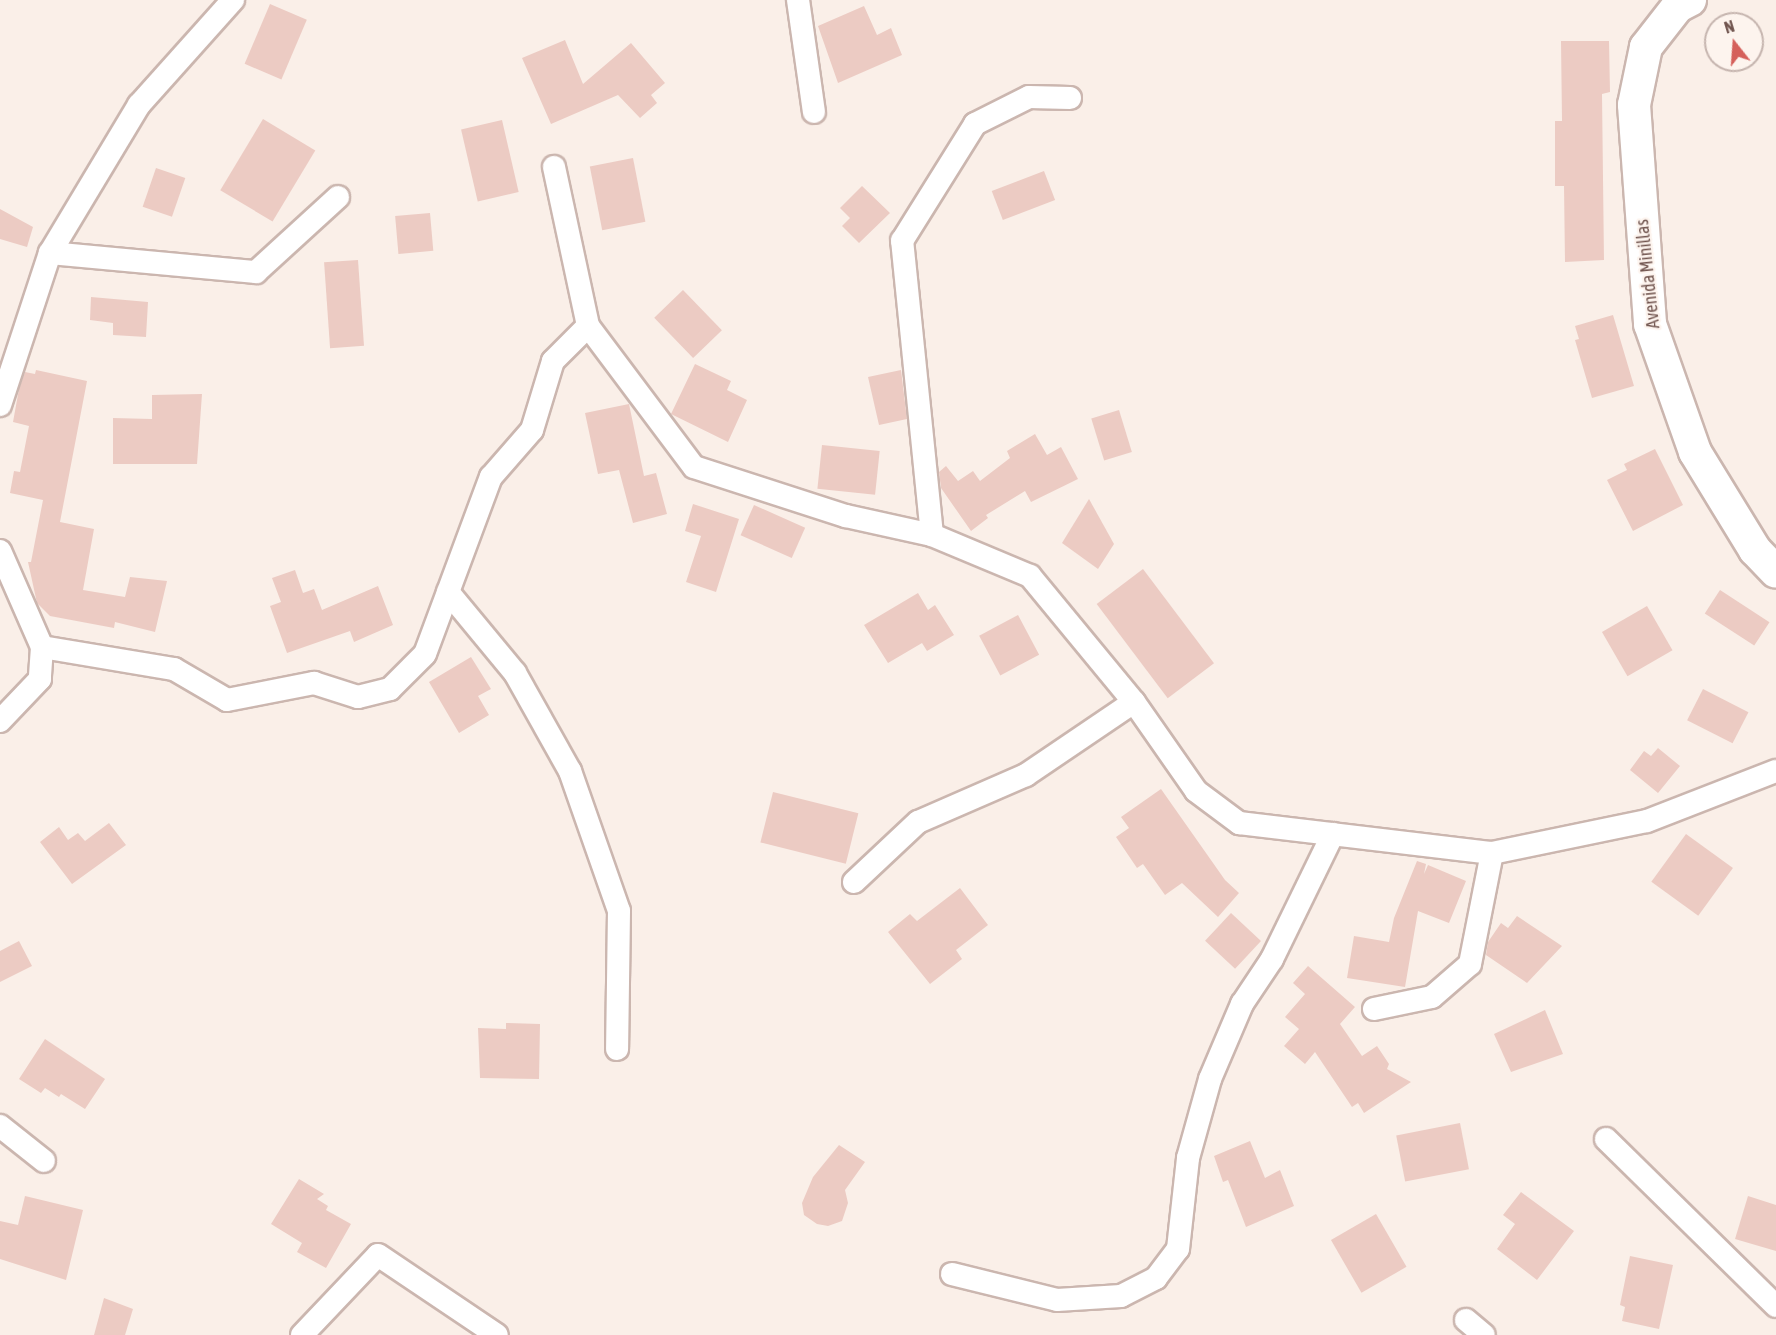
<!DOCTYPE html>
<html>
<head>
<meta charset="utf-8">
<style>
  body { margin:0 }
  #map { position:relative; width:1776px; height:1335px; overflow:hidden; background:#faefe8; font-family:"Asap Condensed",sans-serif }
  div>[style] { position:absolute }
  .building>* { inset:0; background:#eccbc3; transform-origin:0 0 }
  .roads { filter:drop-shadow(2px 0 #cbb6af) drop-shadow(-2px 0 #cbb6af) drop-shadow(0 2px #cbb6af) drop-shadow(0 -2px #cbb6af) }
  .street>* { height:22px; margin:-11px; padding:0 11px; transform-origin:11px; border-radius:11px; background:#fff }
  .secondary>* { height:32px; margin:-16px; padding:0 16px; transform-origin:16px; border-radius:16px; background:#fff }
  span { translate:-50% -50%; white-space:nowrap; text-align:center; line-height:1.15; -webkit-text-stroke:4.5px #fdf4ee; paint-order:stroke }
  .street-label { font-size:18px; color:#71554f }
  .north { position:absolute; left:1704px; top:12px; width:60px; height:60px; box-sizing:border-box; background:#fdf4ee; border:2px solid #c5b4ae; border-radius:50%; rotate:343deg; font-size:16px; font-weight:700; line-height:24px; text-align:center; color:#71554f }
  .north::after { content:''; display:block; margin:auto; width:21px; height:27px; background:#d5605b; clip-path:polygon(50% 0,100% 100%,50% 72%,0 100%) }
</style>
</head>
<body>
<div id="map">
  <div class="building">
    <div style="left:270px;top:4px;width:40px;height:65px;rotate:23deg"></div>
    <div style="clip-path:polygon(864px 6px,877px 35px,891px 28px,902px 55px,838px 83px,818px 26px)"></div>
    <div style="clip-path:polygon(565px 40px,583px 84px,631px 43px,665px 83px,651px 95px,657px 103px,640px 118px,618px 95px,551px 124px,522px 58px)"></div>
    <div style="clip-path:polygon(1561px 41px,1609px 41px,1610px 92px,1602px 94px,1604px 260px,1565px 262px,1564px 186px,1555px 186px,1555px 121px,1562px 121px)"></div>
    <div style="left:263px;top:119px;width:61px;height:83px;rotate:31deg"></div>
    <div style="left:502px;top:120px;width:74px;height:42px;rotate:77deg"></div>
    <div style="left:633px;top:158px;width:65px;height:44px;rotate:79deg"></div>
    <div style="left:156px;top:168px;width:31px;height:41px;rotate:19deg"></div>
    <div style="left:1044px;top:171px;width:31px;height:56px;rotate:69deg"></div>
    <div style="clip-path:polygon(862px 186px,890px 213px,859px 243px,842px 226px,850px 218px,840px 208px)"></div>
    <div style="clip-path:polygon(0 209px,33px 227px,27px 247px,0 239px)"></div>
    <div style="left:430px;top:213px;width:38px;height:35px;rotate:85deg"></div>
    <div style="left:358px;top:260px;width:86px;height:34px;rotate:86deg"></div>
    <div style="left:683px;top:290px;width:56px;height:40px;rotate:46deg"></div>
    <div style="clip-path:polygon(91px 297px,148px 302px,146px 337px,113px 335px,113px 323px,90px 320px)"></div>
    <div style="clip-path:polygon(1613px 315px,1634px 386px,1592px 398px,1575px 340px,1579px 339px,1575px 326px)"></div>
    <div style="clip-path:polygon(695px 364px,731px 381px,727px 390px,747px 400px,728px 442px,671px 414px)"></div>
    <div style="clip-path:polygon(36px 370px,87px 381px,60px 522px,94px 529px,83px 590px,125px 597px,130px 577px,167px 581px,155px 632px,115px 622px,114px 628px,50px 616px,37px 603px,28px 562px,31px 562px,43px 500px,10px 493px,14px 471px,20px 472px,29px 426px,13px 422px,19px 389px,25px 372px,35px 374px)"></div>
    <div style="clip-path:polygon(901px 370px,907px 419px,879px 425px,868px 377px)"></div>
    <div style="clip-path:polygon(202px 394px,197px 464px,113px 464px,113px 418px,152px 419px,152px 395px)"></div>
    <div style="clip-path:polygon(629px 404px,644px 476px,656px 473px,667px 514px,633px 523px,619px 470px,598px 474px,585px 413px)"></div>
    <div style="left:1119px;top:410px;width:44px;height:29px;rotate:73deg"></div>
    <div style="clip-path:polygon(1035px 434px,1047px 455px,1061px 447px,1078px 479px,1031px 502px,1025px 491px,986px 515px,988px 518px,971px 531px,941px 488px,939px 472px,946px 466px,958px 481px,973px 471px,980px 481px,1010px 458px,1007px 451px)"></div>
    <div style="left:822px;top:445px;width:58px;height:44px;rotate:6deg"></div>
    <div style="clip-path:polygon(1655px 449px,1683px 505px,1633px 531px,1607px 480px,1627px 470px,1624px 464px)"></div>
    <div style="clip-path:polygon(1089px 499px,1114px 544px,1098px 569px,1062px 543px)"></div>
    <div style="clip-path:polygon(693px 504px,739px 519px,716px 592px,686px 582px,701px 536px,685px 531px)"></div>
    <div style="left:754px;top:505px;width:56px;height:33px;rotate:24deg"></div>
    <div style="left:1143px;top:569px;width:118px;height:58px;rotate:53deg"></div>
    <div style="clip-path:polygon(295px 570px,303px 593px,314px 589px,322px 610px,378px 586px,393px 625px,354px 642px,350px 631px,287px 653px,270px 606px,281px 602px,272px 578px)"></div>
    <div style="left:1720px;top:590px;width:59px;height:28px;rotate:33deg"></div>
    <div style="clip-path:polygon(918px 593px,928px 610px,935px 605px,954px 635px,927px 651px,922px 643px,888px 663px,864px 625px)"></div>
    <div style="left:1647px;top:606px;width:51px;height:52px;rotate:60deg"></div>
    <div style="left:1018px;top:615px;width:45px;height:44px;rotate:62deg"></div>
    <div style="clip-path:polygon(471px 657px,491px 689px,478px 696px,489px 715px,459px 733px,429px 682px)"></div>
    <div style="left:1703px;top:689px;width:51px;height:35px;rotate:27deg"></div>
    <div style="clip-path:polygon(1658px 748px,1680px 766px,1658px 793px,1630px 770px,1644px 751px,1651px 756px)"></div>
    <div style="clip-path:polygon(1161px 789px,1225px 880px,1239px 893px,1218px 917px,1182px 883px,1165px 895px,1143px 864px,1137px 868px,1116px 837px,1129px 828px,1121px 817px)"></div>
    <div style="left:773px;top:792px;width:88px;height:52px;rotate:14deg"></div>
    <div style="clip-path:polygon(109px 823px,126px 845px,72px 884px,40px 842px,59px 827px,68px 840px,78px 833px,85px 841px)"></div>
    <div style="left:1686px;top:834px;width:58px;height:59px;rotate:36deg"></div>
    <div style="clip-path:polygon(1417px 861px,1426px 864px,1424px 874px,1428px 865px,1466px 881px,1449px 923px,1418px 911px,1405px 987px,1347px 978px,1354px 936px,1389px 942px,1394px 918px)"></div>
    <div style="clip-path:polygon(960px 888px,988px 925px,956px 950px,962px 959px,930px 984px,888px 932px,910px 914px,917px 921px)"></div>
    <div style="left:1231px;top:913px;width:41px;height:38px;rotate:43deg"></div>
    <div style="clip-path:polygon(1517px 916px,1562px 946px,1527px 983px,1486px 955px,1488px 942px,1501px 923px,1508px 928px)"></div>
    <div style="clip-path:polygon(19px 941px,32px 966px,0 982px,0 951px)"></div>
    <div style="clip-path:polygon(1308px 966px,1355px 1007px,1340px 1024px,1362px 1056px,1377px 1046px,1389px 1064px,1387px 1069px,1411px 1082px,1364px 1113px,1358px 1103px,1352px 1107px,1315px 1052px,1305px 1064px,1284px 1046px,1299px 1029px,1285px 1017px,1305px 994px,1293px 983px)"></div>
    <div style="clip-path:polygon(1545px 1010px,1563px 1054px,1511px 1072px,1494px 1034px)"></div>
    <div style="clip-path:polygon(506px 1023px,540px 1024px,539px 1079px,480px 1078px,478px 1028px,506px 1029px)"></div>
    <div style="clip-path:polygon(45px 1039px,105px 1079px,85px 1109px,61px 1094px,59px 1097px,45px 1088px,41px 1093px,19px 1079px)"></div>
    <div style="left:1460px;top:1123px;width:47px;height:65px;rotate:79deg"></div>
    <div style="clip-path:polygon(1250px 1141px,1265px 1178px,1280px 1170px,1294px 1206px,1246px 1227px,1228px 1180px,1223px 1182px,1214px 1156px)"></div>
    <div style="clip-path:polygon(839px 1145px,865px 1162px,845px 1190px,848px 1203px,842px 1221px,828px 1226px,817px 1224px,804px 1215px,802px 1203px,813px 1177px)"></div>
    <div style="clip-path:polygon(299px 1179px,324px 1194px,317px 1199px,328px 1206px,326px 1210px,351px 1224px,326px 1268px,297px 1252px,302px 1243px,271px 1224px)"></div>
    <div style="clip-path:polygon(1521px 1192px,1574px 1231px,1537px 1280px,1497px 1249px,1515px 1224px,1503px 1215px)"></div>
    <div style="clip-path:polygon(25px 1196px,83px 1210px,66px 1280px,0 1259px,0 1221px,18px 1225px)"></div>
    <div style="clip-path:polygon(1748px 1196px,1776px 1205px,1776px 1251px,1735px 1239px)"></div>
    <div style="left:1376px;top:1214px;width:61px;height:52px;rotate:60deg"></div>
    <div style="clip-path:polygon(1630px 1256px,1673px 1265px,1659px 1329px,1622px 1321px,1625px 1307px,1620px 1305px)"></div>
    <div style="clip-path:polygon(104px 1298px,133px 1309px,125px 1335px,94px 1335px)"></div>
  </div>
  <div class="roads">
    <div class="street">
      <div style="left:798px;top:0;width:113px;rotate:81.9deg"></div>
      <div style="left:554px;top:167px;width:163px;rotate:77.9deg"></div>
      <div style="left:588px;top:326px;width:176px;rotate:53.1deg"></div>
      <div style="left:694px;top:467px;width:160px;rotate:17.9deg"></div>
      <div style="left:846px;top:516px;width:88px;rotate:12.5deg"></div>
      <div style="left:932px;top:535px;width:106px;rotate:22.7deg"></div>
      <div style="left:1030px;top:576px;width:163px;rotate:50.5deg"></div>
      <div style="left:1134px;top:702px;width:108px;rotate:55.1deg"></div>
      <div style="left:1196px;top:791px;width:54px;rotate:36.7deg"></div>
      <div style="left:1239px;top:823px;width:255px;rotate:6.8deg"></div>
      <div style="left:1492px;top:853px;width:158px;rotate:-11.7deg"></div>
      <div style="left:1647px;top:821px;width:138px;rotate:-21.2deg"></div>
      <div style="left:50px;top:253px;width:207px;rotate:5.3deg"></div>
      <div style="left:256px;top:272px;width:111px;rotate:-42.4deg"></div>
      <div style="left:0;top:405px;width:160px;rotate:-71.8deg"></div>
      <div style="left:50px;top:253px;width:173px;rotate:-59deg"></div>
      <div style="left:139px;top:105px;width:141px;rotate:-48.2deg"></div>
      <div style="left:932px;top:535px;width:296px;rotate:-95.8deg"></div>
      <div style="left:902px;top:241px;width:138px;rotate:-58deg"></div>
      <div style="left:975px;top:124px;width:60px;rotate:-26.6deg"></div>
      <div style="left:1029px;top:97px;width:41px;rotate:1.4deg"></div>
      <div style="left:0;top:551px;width:105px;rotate:66.4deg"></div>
      <div style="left:42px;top:647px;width:32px;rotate:94deg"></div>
      <div style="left:40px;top:679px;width:58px;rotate:133.6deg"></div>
      <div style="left:448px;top:592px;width:105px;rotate:50.4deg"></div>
      <div style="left:515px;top:673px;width:112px;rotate:60.7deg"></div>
      <div style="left:570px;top:771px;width:148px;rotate:70.7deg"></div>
      <div style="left:619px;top:911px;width:138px;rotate:90.8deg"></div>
      <div style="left:42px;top:647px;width:134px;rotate:9.5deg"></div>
      <div style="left:174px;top:669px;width:61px;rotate:30.3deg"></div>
      <div style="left:227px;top:700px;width:89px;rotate:-11.1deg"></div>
      <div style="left:314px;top:683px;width:46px;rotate:17.7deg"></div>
      <div style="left:358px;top:697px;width:33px;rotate:-14deg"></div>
      <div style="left:390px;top:689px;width:49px;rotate:-45deg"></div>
      <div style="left:425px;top:654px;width:189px;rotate:-69.6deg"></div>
      <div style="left:491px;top:477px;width:62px;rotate:-48.9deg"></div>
      <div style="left:532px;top:430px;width:72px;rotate:-73.1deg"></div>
      <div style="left:553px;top:361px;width:49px;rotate:-45deg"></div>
      <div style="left:854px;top:882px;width:88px;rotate:-43.2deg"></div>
      <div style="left:918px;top:822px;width:118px;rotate:-23.5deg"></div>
      <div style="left:1026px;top:775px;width:130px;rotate:-34.1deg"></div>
      <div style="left:1374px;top:1009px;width:59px;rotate:-11.7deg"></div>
      <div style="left:1432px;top:997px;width:50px;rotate:-41deg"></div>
      <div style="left:1470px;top:964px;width:113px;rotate:-78.8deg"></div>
      <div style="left:0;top:1126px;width:56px;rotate:38.5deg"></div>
      <div style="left:1606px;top:1139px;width:238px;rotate:44.5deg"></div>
      <div style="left:952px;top:1274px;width:108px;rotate:13.9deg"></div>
      <div style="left:1057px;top:1300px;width:64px;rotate:-3.6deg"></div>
      <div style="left:1121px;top:1296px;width:39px;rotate:-27deg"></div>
      <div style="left:1156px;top:1278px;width:36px;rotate:-53deg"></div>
      <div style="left:1178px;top:1249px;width:92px;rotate:-83.7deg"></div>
      <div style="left:1188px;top:1158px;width:82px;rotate:-74.4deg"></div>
      <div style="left:1210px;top:1079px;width:82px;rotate:-66.9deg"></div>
      <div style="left:1242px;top:1004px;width:54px;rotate:-56.3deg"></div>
      <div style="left:1272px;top:959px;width:139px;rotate:-64deg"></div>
      <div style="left:1466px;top:1320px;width:23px;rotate:40deg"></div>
      <div style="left:302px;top:1335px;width:110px;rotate:-46.5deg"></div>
      <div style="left:378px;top:1255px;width:143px;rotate:33.9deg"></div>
    </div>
    <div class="secondary">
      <div style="left:1690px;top:0;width:13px;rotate:153deg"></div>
      <div style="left:1678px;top:6px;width:52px;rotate:128deg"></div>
      <div style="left:1646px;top:47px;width:59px;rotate:101.7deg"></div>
      <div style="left:1634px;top:105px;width:220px;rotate:85.8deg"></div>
      <div style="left:1650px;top:324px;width:136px;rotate:70.6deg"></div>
      <div style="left:1695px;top:452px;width:115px;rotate:58.5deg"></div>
      <div style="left:1755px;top:550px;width:30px;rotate:46deg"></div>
    </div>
  </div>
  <div class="street-label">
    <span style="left:1648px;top:274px;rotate:-96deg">Avenida Minillas</span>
  </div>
  <div class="north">N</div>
</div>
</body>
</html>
